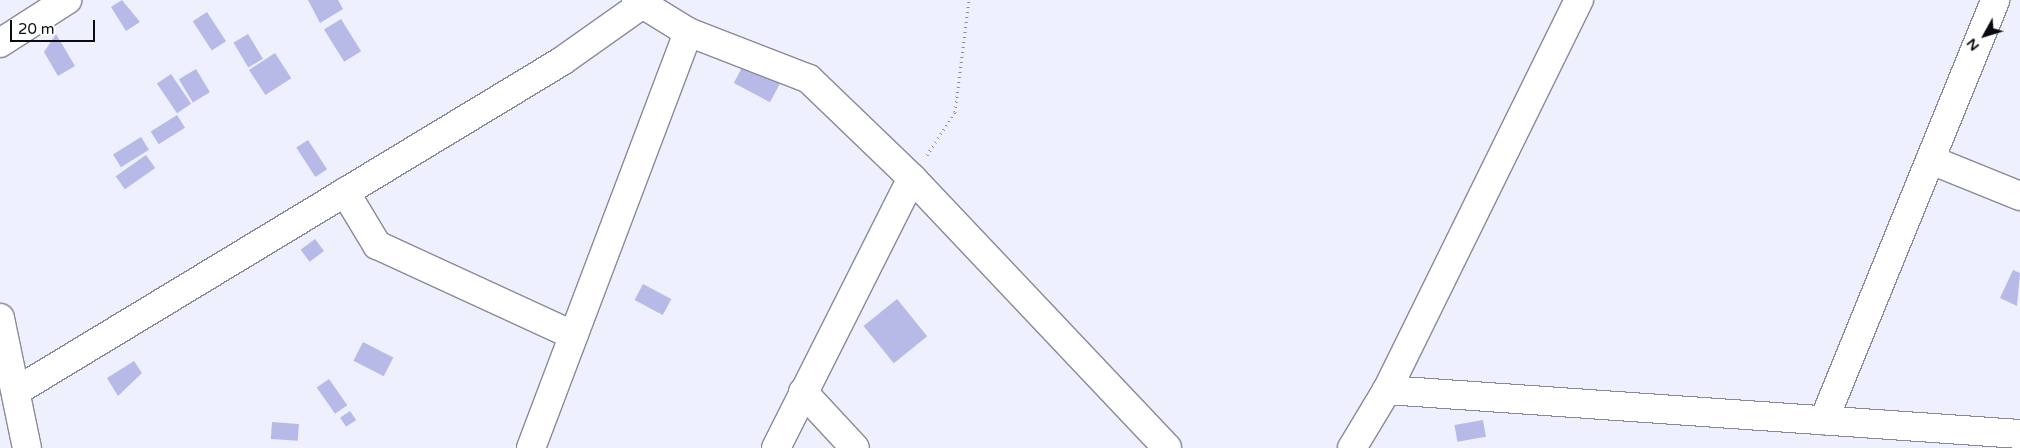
<!DOCTYPE html>
<html>
<head>
<meta charset="utf-8">
<style>
  body { margin:0 }
  #map { position:relative; width:2020px; height:448px; overflow:hidden; background:#eef0fe; font-family:"Varela Round",sans-serif }
  div>[style] { position:absolute }
  .building>* { inset:0; background:#b7bae7; transform-origin:0 0 }
  .path>* { height:3px; margin-top:-1.5px; transform-origin:0; background:repeating-linear-gradient(90deg,#8a8c96 0 1px,transparent 0 5px) }
  .roads { filter:drop-shadow(1px 0 #888a9a) drop-shadow(-1px 0 #888a9a) drop-shadow(0 1px #888a9a) drop-shadow(0 -1px #888a9a) }
  .minor>* { height:28px; margin:-14px; padding:0 14px; transform-origin:14px; border-radius:14px; background:#fff }
  span { translate:-50% -50%; white-space:nowrap; text-align:center; line-height:1.15; -webkit-text-stroke:4px #fefefe; paint-order:stroke }
  .north { position:absolute; left:1960px; top:10px; width:50px; height:50px; -webkit-text-stroke:4px #fefefe; paint-order:stroke; rotate:231deg; font-size:14px; font-weight:700; line-height:20px; text-align:center; color:#0b0c11 }
  .north::after { content:''; display:block; margin:auto; width:18px; height:22px; background:#0b0c11; clip-path:polygon(50% 0,100% 100%,50% 72%,0 100%) }
  .scale { position:absolute; left:10px; top:20px; width:85px; height:22px; box-sizing:border-box; border:2px solid #0b0c11; border-top:0; padding-left:6px; font-size:15px; line-height:18px; white-space:nowrap; color:#0b0c11; -webkit-text-stroke:4px #fefefe; paint-order:stroke }
</style>
</head>
<body>
<div id="map">
  <div class="building">
    <div style="clip-path:polygon(122px 0,140px 22px,126px 31px,111px 7px)"></div>
    <div style="clip-path:polygon(308px 0,338px 0,343px 9px,320px 23px)"></div>
    <div style="left:207px;top:12px;width:35px;height:17px;rotate:57deg"></div>
    <div style="left:341px;top:19px;width:38px;height:20px;rotate:58deg"></div>
    <div style="clip-path:polygon(56px 34px,75px 66px,58px 76px,44px 52px)"></div>
    <div style="left:248px;top:34px;width:29px;height:17px;rotate:59deg"></div>
    <div style="left:275px;top:53px;width:30px;height:31px;rotate:57deg"></div>
    <div style="left:746px;top:60px;width:41px;height:26px;rotate:28deg"></div>
    <div style="left:196px;top:69px;width:27px;height:20px;rotate:59deg"></div>
    <div style="left:171px;top:74px;width:36px;height:17px;rotate:56deg"></div>
    <div style="left:177px;top:115px;width:15px;height:31px;rotate:58deg"></div>
    <div style="left:141px;top:137px;width:15px;height:33px;rotate:58deg"></div>
    <div style="left:308px;top:140px;width:35px;height:14px;rotate:57deg"></div>
    <div style="left:146px;top:155px;width:16px;height:37px;rotate:55deg"></div>
    <div style="left:315px;top:239px;width:15px;height:18px;rotate:53deg"></div>
    <div style="clip-path:polygon(2013px 270px,2020px 273px,2017px 306px,2000px 298px)"></div>
    <div style="left:643px;top:284px;width:32px;height:18px;rotate:28deg"></div>
    <div style="left:897px;top:299px;width:48px;height:43px;rotate:51deg"></div>
    <div style="left:363px;top:342px;width:34px;height:21px;rotate:27deg"></div>
    <div style="clip-path:polygon(134px 361px,142px 373px,118px 396px,107px 378px)"></div>
    <div style="left:329px;top:379px;width:32px;height:15px;rotate:55deg"></div>
    <div style="left:350px;top:411px;width:11px;height:12px;rotate:56deg"></div>
    <div style="left:1483px;top:420px;width:17px;height:29px;rotate:80deg"></div>
    <div style="left:272px;top:422px;width:27px;height:17px;rotate:4deg"></div>
  </div>
  <div class="path">
    <div style="left:927px;top:155px;width:51px;rotate:-56.9deg"></div>
    <div style="left:955px;top:112px;width:113px;rotate:-82.9deg"></div>
  </div>
  <div class="roads">
    <div class="minor">
      <div style="left:636px;top:0;width:61px;rotate:31.6deg"></div>
      <div style="left:688px;top:32px;width:130px;rotate:21.2deg"></div>
      <div style="left:809px;top:79px;width:143px;rotate:43.9deg"></div>
      <div style="left:912px;top:178px;width:371px;rotate:46.6deg"></div>
      <div style="left:0;top:43px;width:80px;rotate:-32.7deg"></div>
      <div style="left:1931px;top:160px;width:96px;rotate:22deg"></div>
      <div style="left:345px;top:192px;width:62px;rotate:58.9deg"></div>
      <div style="left:377px;top:245px;width:216px;rotate:24.7deg"></div>
      <div style="left:0;top:318px;width:133px;rotate:78.3deg"></div>
      <div style="left:18px;top:390px;width:636px;rotate:-31.16deg"></div>
      <div style="left:562px;top:61px;width:105px;rotate:-35.3deg"></div>
      <div style="left:1387px;top:390px;width:635px;rotate:3.98deg"></div>
      <div style="left:803px;top:392px;width:76px;rotate:47.1deg"></div>
      <div style="left:1824px;top:420px;width:453px;rotate:-67.8deg"></div>
      <div style="left:531px;top:448px;width:445px;rotate:-69.3deg"></div>
      <div style="left:776px;top:448px;width:302px;rotate:-63.3deg"></div>
      <div style="left:1352px;top:448px;width:68px;rotate:-58.9deg"></div>
      <div style="left:1387px;top:390px;width:435px;rotate:-63.8deg"></div>
    </div>
  </div>
  <div class="north">N</div>
  <div class="scale">20 m</div>
</div>
</body>
</html>
